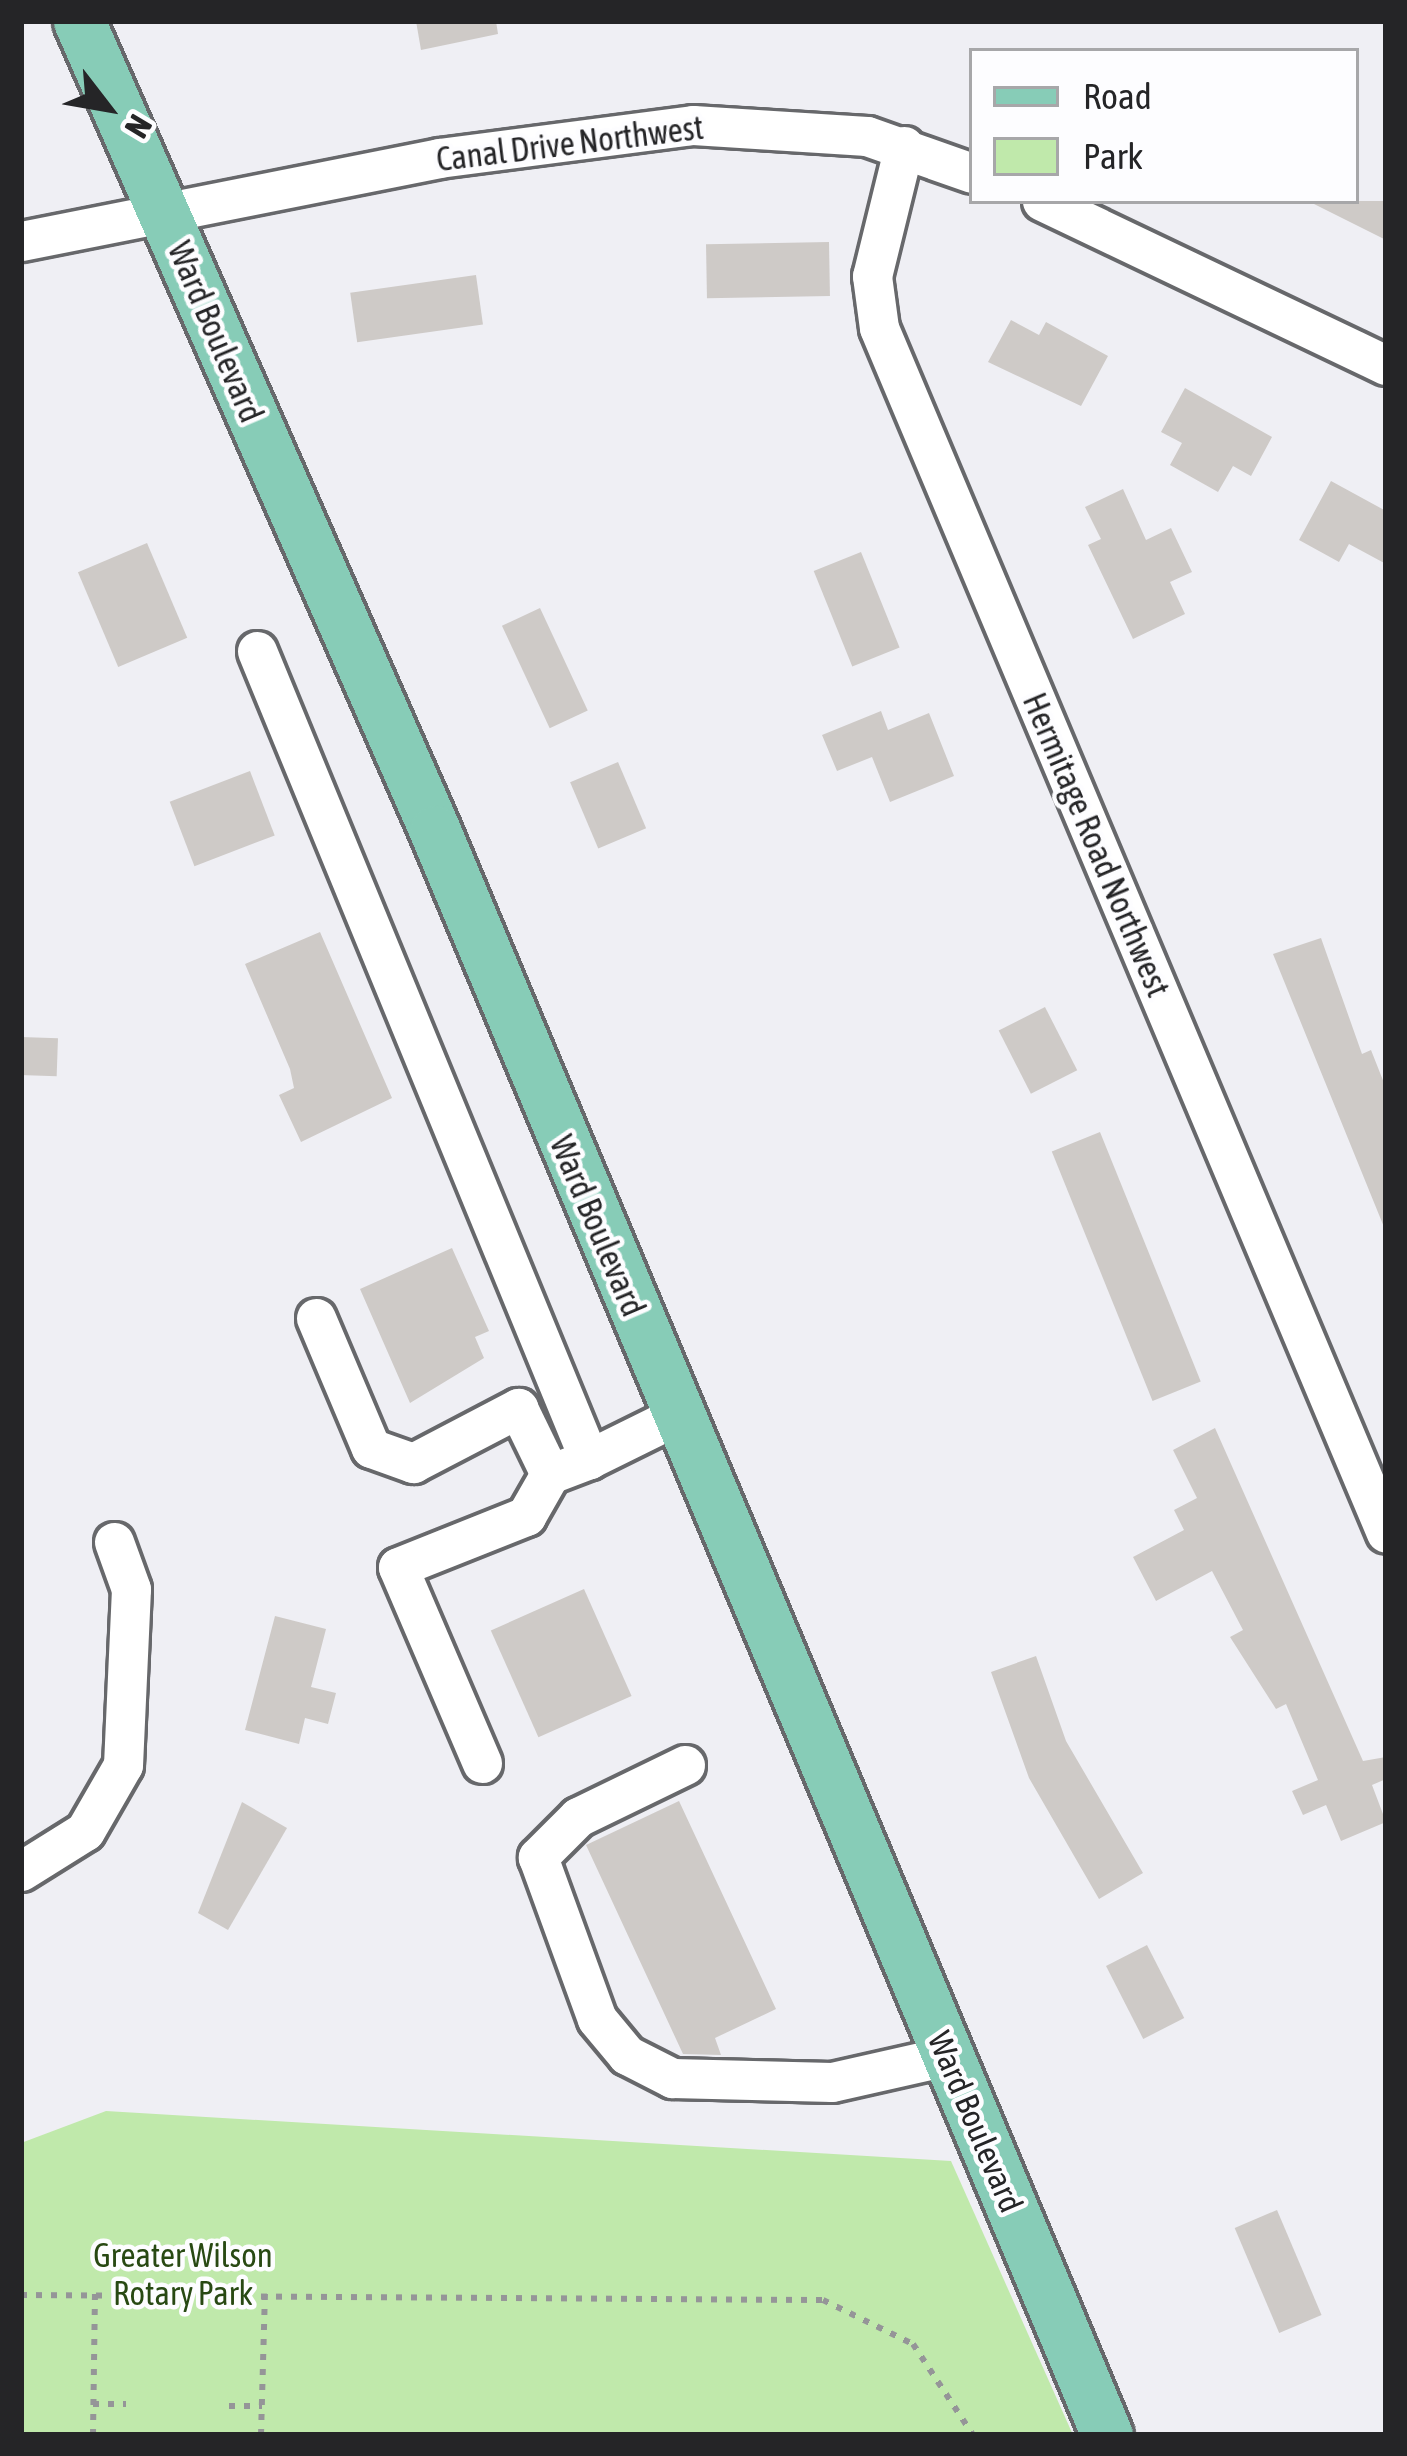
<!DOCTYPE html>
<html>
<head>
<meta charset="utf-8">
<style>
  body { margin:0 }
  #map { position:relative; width:1407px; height:2456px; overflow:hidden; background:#efeff4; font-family:"Asap Condensed",sans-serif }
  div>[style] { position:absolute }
  .green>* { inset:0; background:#c0e9ab }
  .building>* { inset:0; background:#cecac7; transform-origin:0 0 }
  .path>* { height:6px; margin-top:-3px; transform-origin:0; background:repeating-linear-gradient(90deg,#959598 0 6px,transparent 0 15px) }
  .roads { filter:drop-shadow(3px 0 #67686b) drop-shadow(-3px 0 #67686b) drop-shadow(0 3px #67686b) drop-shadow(0 -3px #67686b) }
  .minor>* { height:39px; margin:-19.5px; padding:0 19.5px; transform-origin:19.5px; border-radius:19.5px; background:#fff }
  .major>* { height:51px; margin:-25.5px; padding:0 25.5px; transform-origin:25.5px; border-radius:25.5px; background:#87ccb7 }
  span { translate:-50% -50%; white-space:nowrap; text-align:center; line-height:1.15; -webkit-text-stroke:9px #fdfdff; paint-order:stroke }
  .street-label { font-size:33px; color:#252527 }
  .park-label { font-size:33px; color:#284913 }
  .frame { position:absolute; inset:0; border:24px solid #252527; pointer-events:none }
  .legend { position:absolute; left:969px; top:48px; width:390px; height:156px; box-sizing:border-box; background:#fdfdff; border:3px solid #a7a7a9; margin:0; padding:15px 21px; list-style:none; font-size:36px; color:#252527 }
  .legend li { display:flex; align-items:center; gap:24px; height:60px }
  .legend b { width:60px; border:3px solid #a7a7a9 }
  .north { position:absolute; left:48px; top:48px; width:120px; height:120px; -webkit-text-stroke:9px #fdfdff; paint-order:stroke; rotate:121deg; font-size:33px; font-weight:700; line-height:48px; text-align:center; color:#252527 }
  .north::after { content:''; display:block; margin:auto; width:42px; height:54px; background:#252527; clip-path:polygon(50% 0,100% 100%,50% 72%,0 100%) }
</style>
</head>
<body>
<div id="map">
  <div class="green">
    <div style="clip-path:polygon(106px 2111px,951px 2161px,1073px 2435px,21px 2435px,21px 2143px)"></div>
  </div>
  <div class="building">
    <div style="clip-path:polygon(416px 21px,496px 21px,498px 34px,421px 50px)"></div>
    <div style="clip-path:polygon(1308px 201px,1386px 201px,1386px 240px)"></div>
    <div style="left:829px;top:242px;width:54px;height:123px;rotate:89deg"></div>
    <div style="left:476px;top:275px;width:50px;height:127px;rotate:82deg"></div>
    <div style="clip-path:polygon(1011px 320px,1039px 335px,1046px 322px,1108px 356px,1081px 406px,988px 362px)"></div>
    <div style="clip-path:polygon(1185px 388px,1272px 437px,1251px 476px,1233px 466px,1218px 492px,1170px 465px,1182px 443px,1161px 432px)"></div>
    <div style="clip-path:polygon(1331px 481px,1386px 511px,1386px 564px,1349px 544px,1339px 562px,1299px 540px)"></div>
    <div style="clip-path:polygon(1123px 489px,1146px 540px,1171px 528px,1192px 572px,1170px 582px,1185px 614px,1133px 639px,1088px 545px,1101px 539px,1085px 507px)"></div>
    <div style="left:147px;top:543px;width:103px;height:75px;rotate:67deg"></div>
    <div style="left:861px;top:552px;width:103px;height:51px;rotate:68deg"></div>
    <div style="left:540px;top:608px;width:113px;height:42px;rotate:65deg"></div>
    <div style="clip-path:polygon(881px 711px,888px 730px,929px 713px,954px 776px,890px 802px,872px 757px,837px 771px,822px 735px)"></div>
    <div style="left:618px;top:762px;width:72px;height:52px;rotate:67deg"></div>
    <div style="left:250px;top:771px;width:69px;height:86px;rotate:69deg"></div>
    <div style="clip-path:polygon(320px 932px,392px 1098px,301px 1142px,279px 1095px,294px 1088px,290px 1069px,245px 964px)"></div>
    <div style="clip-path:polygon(1321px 938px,1362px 1054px,1371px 1050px,1386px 1088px,1386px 1232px,1273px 954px)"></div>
    <div style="left:1045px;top:1007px;width:71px;height:52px;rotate:63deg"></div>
    <div style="left:21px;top:1037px;width:37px;height:38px;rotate:2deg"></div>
    <div style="left:1100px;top:1132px;width:269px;height:52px;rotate:68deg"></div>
    <div style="clip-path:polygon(452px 1248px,489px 1331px,475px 1337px,484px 1358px,410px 1403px,360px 1289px)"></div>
    <div style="clip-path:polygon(1215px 1428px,1363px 1761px,1386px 1757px,1386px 1779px,1372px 1785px,1386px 1822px,1341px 1841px,1326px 1805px,1303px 1815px,1292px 1791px,1318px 1780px,1286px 1704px,1276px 1709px,1230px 1637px,1243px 1630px,1212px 1571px,1156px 1601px,1133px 1557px,1184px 1530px,1174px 1510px,1197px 1498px,1173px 1450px)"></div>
    <div style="left:584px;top:1589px;width:117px;height:102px;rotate:66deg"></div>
    <div style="clip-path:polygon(275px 1616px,326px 1629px,311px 1687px,336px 1693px,328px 1724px,305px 1718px,299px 1744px,245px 1730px)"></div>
    <div style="clip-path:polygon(1036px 1656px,1066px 1741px,1143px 1873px,1099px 1899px,1029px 1778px,991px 1672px)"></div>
    <div style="clip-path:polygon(679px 1801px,776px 2009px,715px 2038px,721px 2055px,683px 2054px,586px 1845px)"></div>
    <div style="clip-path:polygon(242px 1802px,287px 1828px,228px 1930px,198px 1913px)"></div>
    <div style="left:1147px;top:1945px;width:82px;height:46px;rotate:63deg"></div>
    <div style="left:1277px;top:2210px;width:114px;height:46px;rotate:67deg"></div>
  </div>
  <div class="path">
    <div style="left:21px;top:2295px;width:802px;rotate:0.36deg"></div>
    <div style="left:823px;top:2300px;width:100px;rotate:26.1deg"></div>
    <div style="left:913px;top:2344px;width:109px;rotate:56.6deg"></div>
    <div style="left:93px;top:2404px;width:33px"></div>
    <div style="left:229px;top:2406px;width:33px"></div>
    <div style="left:93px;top:2435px;width:145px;rotate:-89.2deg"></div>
    <div style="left:261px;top:2435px;width:144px;rotate:-88.4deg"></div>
  </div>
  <div class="roads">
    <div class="minor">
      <div style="left:904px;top:146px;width:134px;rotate:103.8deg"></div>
      <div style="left:872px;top:276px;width:52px;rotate:82.3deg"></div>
      <div style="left:879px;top:328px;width:1307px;rotate:67.18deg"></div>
      <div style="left:1042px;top:201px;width:381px;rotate:25.5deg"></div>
      <div style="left:21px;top:241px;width:426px;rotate:-11.2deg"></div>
      <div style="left:439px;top:158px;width:256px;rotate:-7.4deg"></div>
      <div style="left:693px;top:125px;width:174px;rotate:3.6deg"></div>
      <div style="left:867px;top:136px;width:111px;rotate:19.4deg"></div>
      <div style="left:257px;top:651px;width:874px;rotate:67.66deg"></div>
      <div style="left:589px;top:1459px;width:97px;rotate:-26.3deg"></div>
      <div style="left:316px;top:1318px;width:141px;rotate:67.1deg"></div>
      <div style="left:371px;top:1448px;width:45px;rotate:19.7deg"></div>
      <div style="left:413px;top:1463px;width:119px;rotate:-27.6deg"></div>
      <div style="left:518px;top:1408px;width:73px;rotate:64.1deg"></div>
      <div style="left:550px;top:1474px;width:42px;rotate:-21deg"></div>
      <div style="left:482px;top:1763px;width:213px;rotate:-113.2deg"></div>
      <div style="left:398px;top:1567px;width:138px;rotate:-21.7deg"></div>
      <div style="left:526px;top:1516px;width:48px;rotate:-60.3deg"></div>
      <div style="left:685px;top:1765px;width:119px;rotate:154.1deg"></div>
      <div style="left:578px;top:1817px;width:57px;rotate:135deg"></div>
      <div style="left:538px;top:1857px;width:172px;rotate:70deg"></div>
      <div style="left:597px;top:2019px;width:47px;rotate:50.2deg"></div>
      <div style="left:627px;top:2055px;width:51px;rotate:27.1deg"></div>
      <div style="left:672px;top:2078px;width:160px;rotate:1.4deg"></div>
      <div style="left:832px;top:2082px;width:118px;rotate:-12.7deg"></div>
      <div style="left:21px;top:1871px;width:75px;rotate:-32deg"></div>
      <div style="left:85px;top:1831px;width:76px;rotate:-60.1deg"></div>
      <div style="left:123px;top:1765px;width:176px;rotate:-87.4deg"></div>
      <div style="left:131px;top:1589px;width:50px;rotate:-109.9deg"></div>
    </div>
    <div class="major">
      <div style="left:79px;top:21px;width:885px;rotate:66.27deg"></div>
      <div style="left:435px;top:831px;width:1739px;rotate:67.27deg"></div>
    </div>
  </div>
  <div class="street-label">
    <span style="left:570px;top:144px;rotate:-7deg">Canal Drive Northwest</span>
    <span style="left:215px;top:332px;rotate:67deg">Ward Boulevard</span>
    <span style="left:1096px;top:845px;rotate:67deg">Hermitage Road Northwest</span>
    <span style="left:597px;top:1226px;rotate:67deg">Ward Boulevard</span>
    <span style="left:975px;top:2122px;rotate:67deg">Ward Boulevard</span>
  </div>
  <div class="park-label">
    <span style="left:183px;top:2275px">Greater Wilson<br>Rotary Park</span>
  </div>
  <div class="frame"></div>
  <ul class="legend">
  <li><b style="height:15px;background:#87ccb7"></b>Road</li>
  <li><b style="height:33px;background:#c0e9ab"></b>Park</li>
  </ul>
  <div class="north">N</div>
</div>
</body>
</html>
